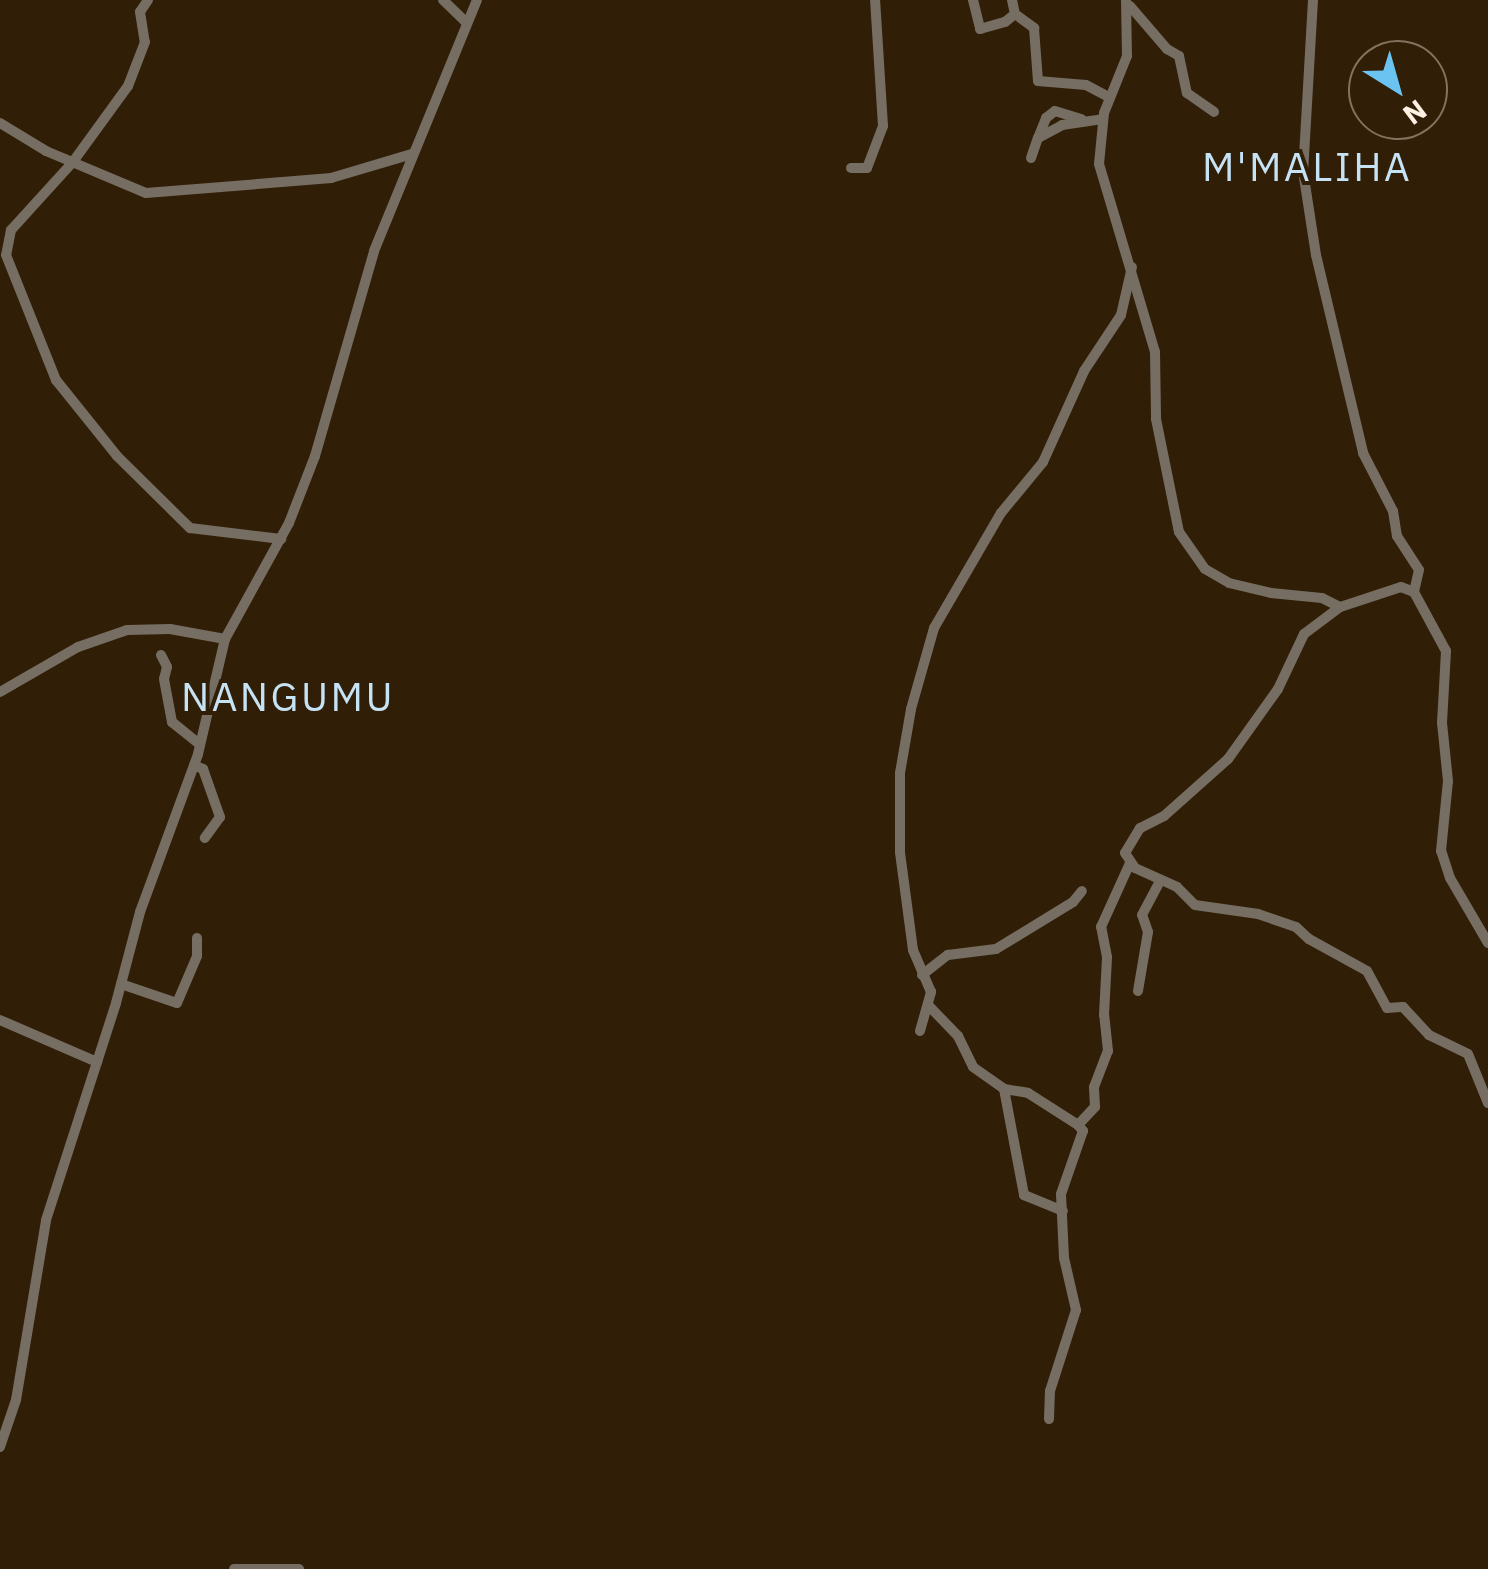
<!DOCTYPE html>
<html>
<head>
<meta charset="utf-8">
<style>
  body { margin:0 }
  #map { position:relative; width:1488px; height:1569px; overflow:hidden; background:#301e06; font-family:"IBM Plex Sans",sans-serif }
  div>[style] { position:absolute }
  .minor>* { height:10px; margin:-5px; padding:0 5px; transform-origin:5px; border-radius:5px; background:#766e62 }
  span { translate:-50% -50%; white-space:nowrap; text-align:center; line-height:1.15; -webkit-text-stroke:8px #301e06; paint-order:stroke }
  .quarter-label { font-size:40px; color:#c5e3f5; letter-spacing:2.5px }
  .north { position:absolute; left:1348px; top:40px; width:100px; height:100px; box-sizing:border-box; background:#301e06; border:2px solid #82725e; border-radius:50%; rotate:143deg; font-size:28px; font-weight:700; line-height:40px; text-align:center; color:#fef1e3 }
  .north::after { content:''; display:block; margin:auto; width:35px; height:45px; background:#6bc3f2; clip-path:polygon(50% 0,100% 100%,50% 72%,0 100%) }
</style>
</head>
<body>
<div id="map">
  <div class="minor">
    <div style="left:148px;top:0;width:14px;rotate:124deg"></div>
    <div style="left:140px;top:12px;width:30px;rotate:81deg"></div>
    <div style="left:145px;top:42px;width:47px;rotate:111.1deg"></div>
    <div style="left:128px;top:86px;width:95px;rotate:126deg"></div>
    <div style="left:72px;top:163px;width:91px;rotate:132.3deg"></div>
    <div style="left:11px;top:230px;width:25px;rotate:101deg"></div>
    <div style="left:6px;top:255px;width:135px;rotate:68.2deg"></div>
    <div style="left:56px;top:380px;width:97px;rotate:51.2deg"></div>
    <div style="left:117px;top:456px;width:103px;rotate:44.6deg"></div>
    <div style="left:190px;top:528px;width:92px;rotate:6.9deg"></div>
    <div style="left:443px;top:0;width:33px;rotate:44deg"></div>
    <div style="left:973px;top:0;width:30px;rotate:76deg"></div>
    <div style="left:980px;top:29px;width:26px;rotate:-16deg"></div>
    <div style="left:1005px;top:22px;width:13px;rotate:-39deg"></div>
    <div style="left:1012px;top:0;width:14px;rotate:78deg"></div>
    <div style="left:1015px;top:14px;width:24px;rotate:36deg"></div>
    <div style="left:1034px;top:28px;width:53px;rotate:85.7deg"></div>
    <div style="left:1038px;top:81px;width:48px;rotate:4.8deg"></div>
    <div style="left:1086px;top:85px;width:26px;rotate:28deg"></div>
    <div style="left:1126px;top:0;width:56px;rotate:89deg"></div>
    <div style="left:1127px;top:56px;width:61px;rotate:112deg"></div>
    <div style="left:1104px;top:113px;width:51px;rotate:95.6deg"></div>
    <div style="left:1099px;top:164px;width:196px;rotate:73.4deg"></div>
    <div style="left:1155px;top:352px;width:67px;rotate:89.1deg"></div>
    <div style="left:1156px;top:419px;width:115px;rotate:78.5deg"></div>
    <div style="left:1179px;top:532px;width:45px;rotate:54.9deg"></div>
    <div style="left:1205px;top:569px;width:28px;rotate:30deg"></div>
    <div style="left:1229px;top:583px;width:43px;rotate:13.4deg"></div>
    <div style="left:1271px;top:593px;width:51px;rotate:5.6deg"></div>
    <div style="left:1322px;top:598px;width:20px;rotate:27deg"></div>
    <div style="left:1313px;top:0;width:171px;rotate:93.3deg"></div>
    <div style="left:1303px;top:171px;width:85px;rotate:81.2deg"></div>
    <div style="left:1316px;top:255px;width:204px;rotate:76.6deg"></div>
    <div style="left:1363px;top:453px;width:65px;rotate:62.7deg"></div>
    <div style="left:1393px;top:511px;width:25px;rotate:81deg"></div>
    <div style="left:1397px;top:536px;width:40px;rotate:57.1deg"></div>
    <div style="left:1419px;top:570px;width:23px;rotate:103deg"></div>
    <div style="left:1130px;top:6px;width:57px;rotate:49.3deg"></div>
    <div style="left:1167px;top:49px;width:14px;rotate:30deg"></div>
    <div style="left:1179px;top:56px;width:38px;rotate:78deg"></div>
    <div style="left:1187px;top:93px;width:33px;rotate:35deg"></div>
    <div style="left:0;top:123px;width:54px;rotate:31.3deg"></div>
    <div style="left:46px;top:151px;width:108px;rotate:22.8deg"></div>
    <div style="left:146px;top:193px;width:186px;rotate:-4.6deg"></div>
    <div style="left:331px;top:178px;width:84px;rotate:-16.5deg"></div>
    <div style="left:1038px;top:138px;width:22px;rotate:-68deg"></div>
    <div style="left:1046px;top:118px;width:11px;rotate:-38deg"></div>
    <div style="left:1055px;top:111px;width:28px;rotate:17deg"></div>
    <div style="left:1031px;top:158px;width:21px;rotate:-71deg"></div>
    <div style="left:1038px;top:138px;width:27px;rotate:-28deg"></div>
    <div style="left:1062px;top:125px;width:41px;rotate:-8.3deg"></div>
    <div style="left:851px;top:168px;width:16px"></div>
    <div style="left:867px;top:168px;width:45px;rotate:-69.1deg"></div>
    <div style="left:883px;top:126px;width:126px;rotate:-93.6deg"></div>
    <div style="left:161px;top:655px;width:13px;rotate:63deg"></div>
    <div style="left:167px;top:667px;width:12px;rotate:104deg"></div>
    <div style="left:164px;top:679px;width:44px;rotate:79.5deg"></div>
    <div style="left:172px;top:722px;width:36px;rotate:39deg"></div>
    <div style="left:0;top:692px;width:90px;rotate:-30deg"></div>
    <div style="left:78px;top:647px;width:52px;rotate:-19.1deg"></div>
    <div style="left:127px;top:630px;width:43px;rotate:-1.3deg"></div>
    <div style="left:170px;top:629px;width:56px;rotate:10.3deg"></div>
    <div style="left:194px;top:765px;width:10px;rotate:24deg"></div>
    <div style="left:203px;top:769px;width:51px;rotate:70.5deg"></div>
    <div style="left:220px;top:817px;width:26px;rotate:126deg"></div>
    <div style="left:1488px;top:943px;width:75px;rotate:-120.3deg"></div>
    <div style="left:1450px;top:878px;width:28px;rotate:-108deg"></div>
    <div style="left:1441px;top:851px;width:70px;rotate:-84.3deg"></div>
    <div style="left:1448px;top:781px;width:58px;rotate:-95.9deg"></div>
    <div style="left:1442px;top:723px;width:72px;rotate:-86.8deg"></div>
    <div style="left:1446px;top:651px;width:67px;rotate:-118.5deg"></div>
    <div style="left:1414px;top:592px;width:14px;rotate:-159deg"></div>
    <div style="left:1401px;top:587px;width:64px;rotate:161.8deg"></div>
    <div style="left:1340px;top:607px;width:45px;rotate:143.1deg"></div>
    <div style="left:1304px;top:634px;width:61px;rotate:115.3deg"></div>
    <div style="left:1278px;top:689px;width:86px;rotate:125.5deg"></div>
    <div style="left:1228px;top:759px;width:86px;rotate:138.3deg"></div>
    <div style="left:1164px;top:816px;width:27px;rotate:153deg"></div>
    <div style="left:1140px;top:828px;width:29px;rotate:121deg"></div>
    <div style="left:1125px;top:853px;width:18px;rotate:56deg"></div>
    <div style="left:1135px;top:868px;width:46px;rotate:24.3deg"></div>
    <div style="left:1177px;top:887px;width:25px;rotate:45deg"></div>
    <div style="left:1195px;top:905px;width:64px;rotate:8.1deg"></div>
    <div style="left:1258px;top:914px;width:40px;rotate:18.9deg"></div>
    <div style="left:1296px;top:927px;width:18px;rotate:43deg"></div>
    <div style="left:1309px;top:939px;width:66px;rotate:28.9deg"></div>
    <div style="left:1367px;top:971px;width:42px;rotate:61.6deg"></div>
    <div style="left:1387px;top:1008px;width:16px;rotate:-4deg"></div>
    <div style="left:1403px;top:1007px;width:38px;rotate:47deg"></div>
    <div style="left:1429px;top:1035px;width:43px;rotate:26deg"></div>
    <div style="left:1468px;top:1054px;width:53px;rotate:67.8deg"></div>
    <div style="left:922px;top:975px;width:33px;rotate:-38deg"></div>
    <div style="left:948px;top:955px;width:48px;rotate:-7.1deg"></div>
    <div style="left:996px;top:949px;width:90px;rotate:-31.4deg"></div>
    <div style="left:1073px;top:902px;width:14px;rotate:-51deg"></div>
    <div style="left:121px;top:984px;width:59px;rotate:18.7deg"></div>
    <div style="left:177px;top:1003px;width:51px;rotate:-66.9deg"></div>
    <div style="left:197px;top:956px;width:18px;rotate:-90deg"></div>
    <div style="left:1138px;top:991px;width:60px;rotate:-80.4deg"></div>
    <div style="left:1148px;top:932px;width:18px;rotate:-109deg"></div>
    <div style="left:1142px;top:915px;width:38px;rotate:-62deg"></div>
    <div style="left:929px;top:1006px;width:42px;rotate:46deg"></div>
    <div style="left:958px;top:1036px;width:34px;rotate:64deg"></div>
    <div style="left:973px;top:1067px;width:38px;rotate:35deg"></div>
    <div style="left:1004px;top:1089px;width:108px;rotate:79.3deg"></div>
    <div style="left:1024px;top:1195px;width:42px;rotate:22.3deg"></div>
    <div style="left:0;top:1020px;width:106px;rotate:23.4deg"></div>
    <div style="left:920px;top:1031px;width:41px;rotate:-74.2deg"></div>
    <div style="left:931px;top:992px;width:46px;rotate:-113.2deg"></div>
    <div style="left:913px;top:950px;width:99px;rotate:-97.6deg"></div>
    <div style="left:900px;top:852px;width:79px;rotate:-90deg"></div>
    <div style="left:900px;top:773px;width:65px;rotate:-80.2deg"></div>
    <div style="left:911px;top:709px;width:84px;rotate:-74.1deg"></div>
    <div style="left:934px;top:628px;width:133px;rotate:-59.8deg"></div>
    <div style="left:1001px;top:513px;width:66px;rotate:-50.5deg"></div>
    <div style="left:1043px;top:462px;width:100px;rotate:-65.7deg"></div>
    <div style="left:1084px;top:371px;width:67px;rotate:-56.5deg"></div>
    <div style="left:1121px;top:315px;width:49px;rotate:-77.1deg"></div>
    <div style="left:1004px;top:1089px;width:24px;rotate:9deg"></div>
    <div style="left:1028px;top:1093px;width:59px;rotate:32.6deg"></div>
    <div style="left:1049px;top:1419px;width:28px;rotate:-88deg"></div>
    <div style="left:1050px;top:1391px;width:85px;rotate:-72.2deg"></div>
    <div style="left:1076px;top:1310px;width:53px;rotate:-103deg"></div>
    <div style="left:1064px;top:1258px;width:64px;rotate:-92.7deg"></div>
    <div style="left:1061px;top:1194px;width:67px;rotate:-70.8deg"></div>
    <div style="left:1083px;top:1131px;width:8px;rotate:-130deg"></div>
    <div style="left:1078px;top:1125px;width:25px;rotate:-47deg"></div>
    <div style="left:1095px;top:1107px;width:20px;rotate:-93deg"></div>
    <div style="left:1094px;top:1087px;width:39px;rotate:-69deg"></div>
    <div style="left:1108px;top:1051px;width:36px;rotate:-96deg"></div>
    <div style="left:1104px;top:1015px;width:58px;rotate:-87deg"></div>
    <div style="left:1107px;top:957px;width:31px;rotate:-101deg"></div>
    <div style="left:1101px;top:927px;width:70px;rotate:-65.6deg"></div>
    <div style="left:0;top:1447px;width:50px;rotate:-71.2deg"></div>
    <div style="left:16px;top:1400px;width:182px;rotate:-80.5deg"></div>
    <div style="left:46px;top:1220px;width:228px;rotate:-72.1deg"></div>
    <div style="left:116px;top:1003px;width:94px;rotate:-75.2deg"></div>
    <div style="left:140px;top:912px;width:168px;rotate:-69.8deg"></div>
    <div style="left:198px;top:754px;width:118px;rotate:-76.8deg"></div>
    <div style="left:225px;top:639px;width:132px;rotate:-61.1deg"></div>
    <div style="left:289px;top:523px;width:72px;rotate:-68.8deg"></div>
    <div style="left:315px;top:456px;width:213px;rotate:-73.9deg"></div>
    <div style="left:374px;top:251px;width:271px;rotate:-67.7deg"></div>
    <div style="left:234px;top:1569px;width:65px"></div>
  </div>
  <div class="quarter-label">
    <span style="left:1307px;top:166px">M'MALIHA</span>
    <span style="left:288px;top:696px">NANGUMU</span>
  </div>
  <div class="north">N</div>
</div>
</body>
</html>
